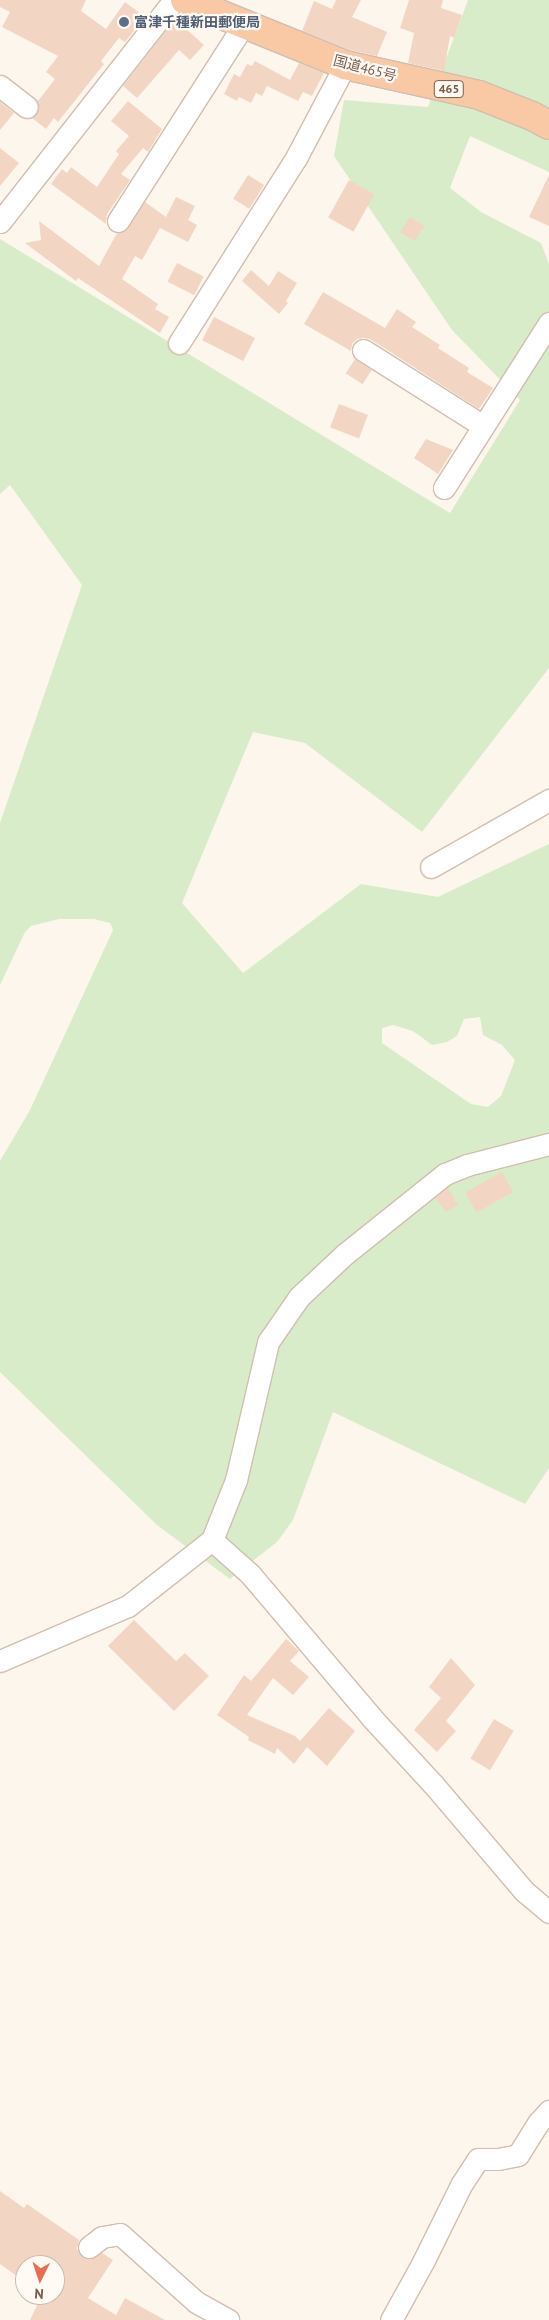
<!DOCTYPE html>
<html>
<head>
<meta charset="utf-8">
<style>
  body { margin:0 }
  #map { position:relative; width:549px; height:2320px; overflow:hidden; background:#fdf6ec; font-family:"PT Sans","Noto Sans JP",sans-serif }
  div>[style] { position:absolute }
  .green>* { inset:0; background:#d8ecc9 }
  .building>* { inset:0; background:#f3d5c3; transform-origin:0 0 }
  .roads { filter:drop-shadow(1px 0 #d1beb0) drop-shadow(-1px 0 #d1beb0) drop-shadow(0 1px #d1beb0) drop-shadow(0 -1px #d1beb0) }
  .minor>* { height:21px; margin:-10.5px; padding:0 10.5px; transform-origin:10.5px; border-radius:10.5px; background:#fff }
  .trunk>* { height:28px; margin:-14px; padding:0 14px; transform-origin:14px; border-radius:14px; background:#f9c8a4 }
  .dots>* { width:14px; height:14px; translate:-50% -50%; box-sizing:border-box; border:2px solid #fffaf3; border-radius:50% }
  span { translate:-50% -50%; white-space:nowrap; text-align:center; line-height:1.15; -webkit-text-stroke:4.5px #fffaf3; paint-order:stroke }
  .shield-label span { padding:1px 4px; background:#fffaf3; border:1px solid; border-radius:4px; -webkit-text-stroke-width:0 }
  .shield-label { font-size:12px; color:#7a5c4d; font-weight:700 }
  .service-label { font-size:14px; color:#4e5e75; font-weight:700 }
  .left { translate:0 -50%; text-align:left }
  .street-label { font-size:14px; color:#7a5c4d }
  .north { position:absolute; left:15px; top:2255px; width:50px; height:50px; box-sizing:border-box; background:#fffaf3; border:1px solid #cabbb1; border-radius:50%; rotate:184deg; font-size:14px; font-weight:700; line-height:20px; text-align:center; color:#7a5c4d }
  .north::after { content:''; display:block; margin:auto; width:18px; height:22px; background:#e76f51; clip-path:polygon(50% 0,100% 100%,50% 72%,0 100%) }
</style>
</head>
<body>
<div id="map">
  <div class="green">
    <div style="clip-path:polygon(evenodd,468px 0,549px 0,549px 172px,470px 136px,450px 188px,481px 212px,541px 243px,549px 264px,549px 668px,422px 832px,305px 743px,253px 732px,182px 903px,243px 973px,361px 884px,438px 897px,549px 844px,549px 1468px,525px 1504px,333px 1412px,293px 1520px,277px 1542px,230px 1579px,157px 1525px,0 1372px,0 1161px,30px 1110px,113px 930px,110px 923px,94px 919px,59px 919px,31px 926px,25px 932px,0 985px,0 823px,82px 585px,10px 485px,0 494px,0 239px,450px 513px,520px 400px,452px 330px,334px 156px,344px 100px,428px 107px,468px 0,480px 1017px,483px 1035px,502px 1045px,515px 1060px,501px 1096px,488px 1107px,471px 1104px,382px 1043px,382px 1028px,393px 1025px,413px 1031px,432px 1045px,447px 1042px,457px 1036px,464px 1019px,480px 1017px)"></div>
  </div>
  <div class="building">
    <div style="clip-path:polygon(0 0,86px 0,81px 11px,106px 29px,125px 2px,145px 17px,125px 42px,119px 38px,101px 61px,104px 64px,58px 122px,54px 118px,46px 129px,32px 118px,39px 109px,38px 101px,55px 79px,46px 72px,58px 56px,2px 27px,10px 12px,0 7px)"></div>
    <div style="clip-path:polygon(336px 0,361px 0,352px 17px,387px 32px,377px 56px,350px 50px,302px 31px,314px 1px,332px 9px)"></div>
    <div style="clip-path:polygon(409px 0,443px 0,441px 8px,462px 15px,454px 38px,450px 36px,444px 71px,408px 63px,414px 33px,400px 28px)"></div>
    <div style="clip-path:polygon(175px 19px,204px 45px,190px 60px,179px 50px,137px 98px,123px 86px)"></div>
    <div style="clip-path:polygon(255px 61px,290px 80px,299px 63px,324px 73px,312px 96px,303px 92px,298px 101px,267px 86px,262px 96px,256px 93px,251px 103px,239px 97px,237px 101px,224px 94px,234px 74px,240px 77px,247px 64px,252px 66px)"></div>
    <div style="clip-path:polygon(128px 101px,162px 129px,148px 152px,143px 148px,121px 174px,130px 180px,107px 214px,106px 224px,51px 184px,62px 169px,67px 173px,71px 167px,97px 187px,119px 154px,116px 151px,129px 136px,111px 121px)"></div>
    <div style="clip-path:polygon(0 102px,14px 113px,0 130px)"></div>
    <div style="clip-path:polygon(0 148px,19px 163px,0 186px)"></div>
    <div style="left:248px;top:175px;width:19px;height:28px;rotate:32deg"></div>
    <div style="clip-path:polygon(549px 175px,549px 226px,529px 217px)"></div>
    <div style="left:349px;top:180px;width:29px;height:43px;rotate:29deg"></div>
    <div style="clip-path:polygon(176px 197px,195px 206px,188px 220px,197px 225px,188px 242px,160px 228px,142px 260px,135px 256px,122px 279px,158px 304px,155px 309px,169px 317px,160px 333px,78px 278px,76px 281px,25px 243px,41px 240px,39px 221px,99px 266px,117px 233px,128px 228px,145px 202px,166px 217px)"></div>
    <div style="left:410px;top:217px;width:17px;height:18px;rotate:33deg"></div>
    <div style="left:177px;top:263px;width:30px;height:21px;rotate:27deg"></div>
    <div style="clip-path:polygon(251px 270px,269px 286px,278px 271px,297px 283px,286px 301px,288px 303px,279px 314px,242px 281px)"></div>
    <div style="clip-path:polygon(323px 292px,385px 328px,397px 309px,416px 322px,412px 327px,440px 345px,438px 348px,469px 368px,467px 372px,493px 388px,479px 409px,370px 339px,363px 338px,357px 339px,352px 344px,351px 351px,304px 324px)"></div>
    <div style="left:214px;top:317px;width:46px;height:26px;rotate:27deg"></div>
    <div style="left:355px;top:359px;width:20px;height:17px;rotate:33deg"></div>
    <div style="left:339px;top:404px;width:31px;height:25px;rotate:21deg"></div>
    <div style="clip-path:polygon(426px 439px,453px 450px,438px 474px,414px 458px)"></div>
    <div style="left:502px;top:1172px;width:23px;height:42px;rotate:61deg"></div>
    <div style="clip-path:polygon(448px 1188px,458px 1205px,446px 1212px,435px 1198px)"></div>
    <div style="clip-path:polygon(134px 1620px,176px 1661px,185px 1653px,209px 1676px,174px 1711px,108px 1646px)"></div>
    <div style="clip-path:polygon(286px 1639px,299px 1651px,290px 1661px,309px 1677px,293px 1695px,273px 1678px,247px 1715px,295px 1736px,300px 1741px,329px 1708px,355px 1731px,327px 1766px,307px 1747px,294px 1764px,277px 1748px,275px 1754px,248px 1740px,249px 1737px,217px 1715px,244px 1675px,251px 1681px)"></div>
    <div style="clip-path:polygon(451px 1658px,475px 1685px,446px 1721px,456px 1731px,437px 1752px,414px 1730px,441px 1698px,429px 1687px)"></div>
    <div style="left:494px;top:1719px;width:23px;height:46px;rotate:31deg"></div>
    <div style="clip-path:polygon(0 2191px,24px 2208px,27px 2204px,79px 2240px,77px 2249px,84px 2258px,91px 2259px,102px 2253px,113px 2260px,88px 2298px,116px 2315px,125px 2298px,165px 2320px,30px 2320px,42px 2295px,55px 2295px,55px 2265px,25px 2265px,25px 2282px,0 2264px)"></div>
  </div>
  <div class="roads">
    <div class="minor">
      <div style="left:0;top:86px;width:34px;rotate:38deg"></div>
      <div style="left:118px;top:221px;width:234px;rotate:-57.4deg"></div>
      <div style="left:0;top:222px;width:282px;rotate:-51.9deg"></div>
      <div style="left:179px;top:343px;width:219px;rotate:-57.7deg"></div>
      <div style="left:296px;top:158px;width:105px;rotate:-62.2deg"></div>
      <div style="left:363px;top:350px;width:142px;rotate:32.3deg"></div>
      <div style="left:444px;top:488px;width:196px;rotate:-57.5deg"></div>
      <div style="left:431px;top:867px;width:136px;rotate:-29.6deg"></div>
      <div style="left:212px;top:1540px;width:51px;rotate:41.8deg"></div>
      <div style="left:250px;top:1574px;width:189px;rotate:49.7deg"></div>
      <div style="left:372px;top:1718px;width:90px;rotate:47.3deg"></div>
      <div style="left:433px;top:1784px;width:140px;rotate:49.6deg"></div>
      <div style="left:524px;top:1891px;width:33px;rotate:40deg"></div>
      <div style="left:0;top:1661px;width:139px;rotate:-23.3deg"></div>
      <div style="left:128px;top:1606px;width:107px;rotate:-38.2deg"></div>
      <div style="left:212px;top:1540px;width:65px;rotate:-68.2deg"></div>
      <div style="left:236px;top:1480px;width:142px;rotate:-76.9deg"></div>
      <div style="left:268px;top:1342px;width:55px;rotate:-55.4deg"></div>
      <div style="left:299px;top:1297px;width:63px;rotate:-43.1deg"></div>
      <div style="left:345px;top:1254px;width:128px;rotate:-38.7deg"></div>
      <div style="left:445px;top:1174px;width:24px;rotate:-22deg"></div>
      <div style="left:467px;top:1165px;width:85px;rotate:-14.4deg"></div>
      <div style="left:89px;top:2247px;width:16px;rotate:-38deg"></div>
      <div style="left:102px;top:2237px;width:18px;rotate:-9deg"></div>
      <div style="left:120px;top:2234px;width:102px;rotate:41.8deg"></div>
      <div style="left:196px;top:2302px;width:37px;rotate:29deg"></div>
      <div style="left:391px;top:2320px;width:66px;rotate:-61.1deg"></div>
      <div style="left:423px;top:2262px;width:86px;rotate:-63.7deg"></div>
      <div style="left:461px;top:2185px;width:31px;rotate:-57deg"></div>
      <div style="left:478px;top:2159px;width:20px"></div>
      <div style="left:498px;top:2159px;width:20px;rotate:-11deg"></div>
      <div style="left:518px;top:2155px;width:39px;rotate:-58deg"></div>
      <div style="left:539px;top:2122px;width:15px;rotate:-48deg"></div>
    </div>
    <div class="trunk">
      <div style="left:185px;top:0;width:173px;rotate:22.1deg"></div>
      <div style="left:345px;top:65px;width:137px;rotate:12.6deg"></div>
      <div style="left:479px;top:95px;width:57px;rotate:21.6deg"></div>
      <div style="left:532px;top:116px;width:19px;rotate:28deg"></div>
    </div>
  </div>
  <div class="dots">
    <div style="left:124px;top:22px;background:#5c6f8a"></div>
  </div>
  <div class="shield-label">
    <span style="left:449px;top:89px">465</span>
  </div>
  <div class="service-label">
    <span class="left" style="left:134px;top:22px">富津千種新田郵便局</span>
  </div>
  <div class="street-label">
    <span style="left:365px;top:68px;rotate:15deg">国道465号</span>
  </div>
  <div class="north">N</div>
</div>
</body>
</html>
